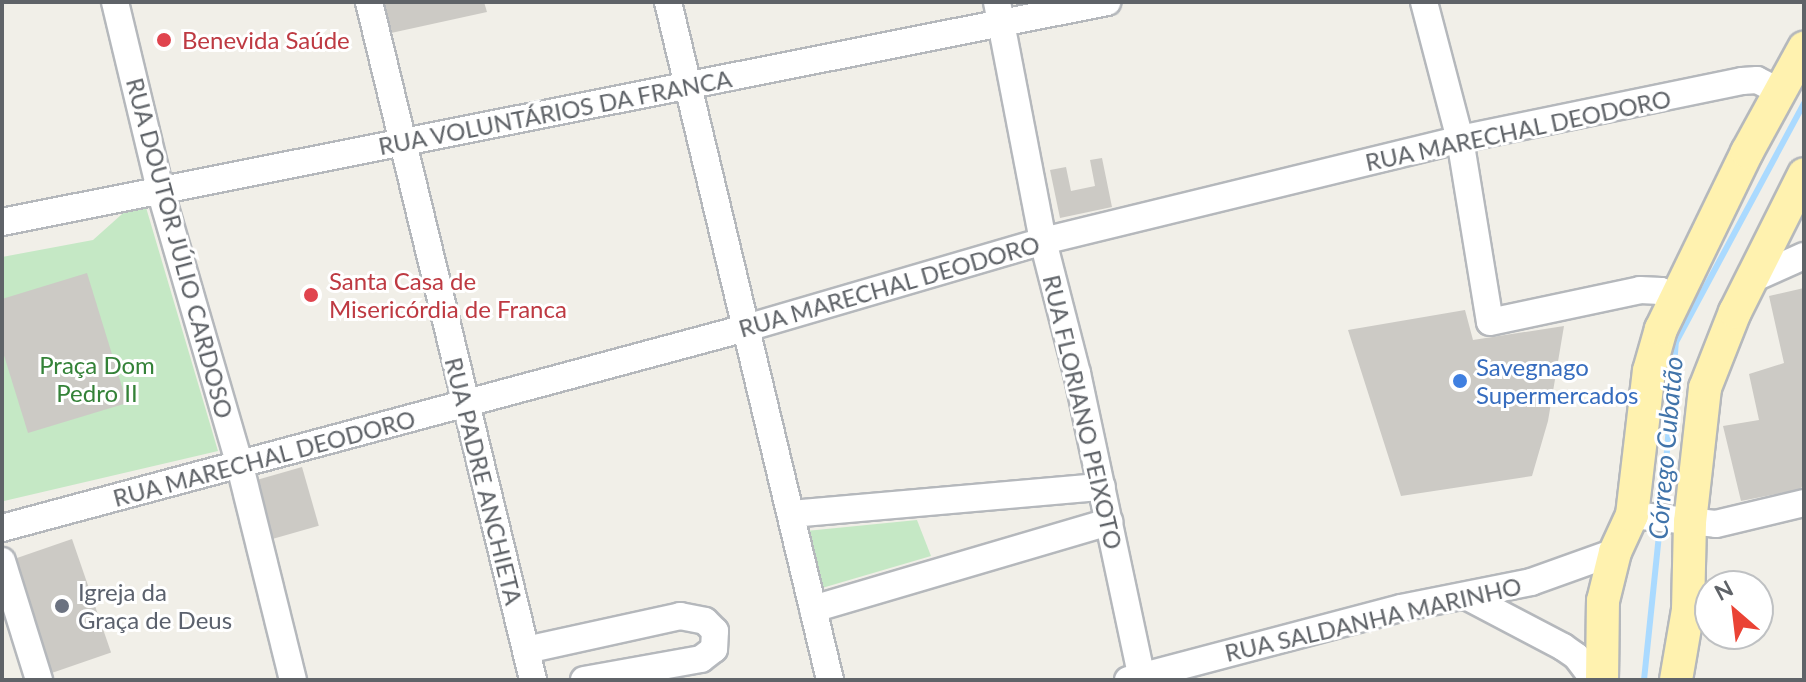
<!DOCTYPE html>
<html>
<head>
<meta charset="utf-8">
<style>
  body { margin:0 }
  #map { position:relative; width:1806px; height:682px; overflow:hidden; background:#f1efe8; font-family:Lato,sans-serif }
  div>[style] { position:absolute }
  .green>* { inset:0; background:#c5e8c5 }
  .stream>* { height:6px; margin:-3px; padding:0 3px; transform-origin:3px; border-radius:3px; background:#aadaff }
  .building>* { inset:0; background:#cccac5; transform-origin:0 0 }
  .roads { filter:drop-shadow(2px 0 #b5b8bc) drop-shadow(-2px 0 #b5b8bc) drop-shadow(0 2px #b5b8bc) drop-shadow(0 -2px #b5b8bc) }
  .minor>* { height:26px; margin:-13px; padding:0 13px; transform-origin:13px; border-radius:13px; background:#fff }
  .major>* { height:32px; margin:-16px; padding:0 16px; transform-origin:16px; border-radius:16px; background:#fff2af }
  .dots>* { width:22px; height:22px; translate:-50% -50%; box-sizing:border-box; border:4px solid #fff; border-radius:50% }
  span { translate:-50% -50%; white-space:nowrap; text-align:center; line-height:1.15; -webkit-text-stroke:6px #fff; paint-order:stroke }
  .health-label { font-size:24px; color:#be3a42 }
  .left { translate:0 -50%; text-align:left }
  .street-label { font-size:24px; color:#5f6368 }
  .park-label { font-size:24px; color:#348238 }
  .shop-label { font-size:24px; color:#366cbe }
  .worship-label { font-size:24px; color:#5b616d }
  .water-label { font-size:26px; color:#4174aa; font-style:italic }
  .frame { position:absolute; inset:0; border:4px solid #5f6368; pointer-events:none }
  .north { position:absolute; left:1694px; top:570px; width:80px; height:80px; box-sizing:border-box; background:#fff; border:2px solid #bfc1c3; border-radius:50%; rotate:332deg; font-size:22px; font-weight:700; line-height:32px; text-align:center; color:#5f6368 }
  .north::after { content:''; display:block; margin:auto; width:28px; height:36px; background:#ea4335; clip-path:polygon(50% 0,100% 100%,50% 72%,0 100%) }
</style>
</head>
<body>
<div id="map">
  <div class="green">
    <div style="clip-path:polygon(145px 204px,218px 451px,4px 501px,2px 257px,93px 240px,131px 206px)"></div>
    <div style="clip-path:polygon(917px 520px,931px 556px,822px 588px,806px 531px)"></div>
  </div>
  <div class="stream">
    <div style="left:1662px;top:511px;width:170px;rotate:-85.3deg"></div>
    <div style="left:1676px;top:342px;width:271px;rotate:-61.8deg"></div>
    <div style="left:1644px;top:680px;width:155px;rotate:-84.1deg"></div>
  </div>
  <div class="building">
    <div style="clip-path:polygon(383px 2px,484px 2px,487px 12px,391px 33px)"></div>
    <div style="clip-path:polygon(1102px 158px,1112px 207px,1060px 218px,1050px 170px,1066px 167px,1071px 191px,1095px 186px,1090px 160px)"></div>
    <div style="clip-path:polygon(87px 273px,127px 403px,28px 433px,2px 349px,2px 299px)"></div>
    <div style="clip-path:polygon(1804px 288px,1804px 481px,1801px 489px,1741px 501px,1723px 426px,1759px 420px,1749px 374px,1784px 363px,1769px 296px)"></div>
    <div style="clip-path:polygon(1465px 310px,1473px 340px,1564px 326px,1548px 421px,1532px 476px,1401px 496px,1348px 330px)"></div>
    <div style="left:302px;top:467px;width:61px;height:52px;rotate:74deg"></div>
    <div style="left:72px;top:539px;width:120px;height:62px;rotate:71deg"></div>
  </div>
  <div class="roads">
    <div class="minor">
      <div style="left:115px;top:2px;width:193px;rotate:76.5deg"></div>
      <div style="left:160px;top:190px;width:287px;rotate:73.8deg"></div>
      <div style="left:240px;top:466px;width:220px;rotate:76.1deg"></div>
      <div style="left:369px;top:2px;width:698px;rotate:76.4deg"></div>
      <div style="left:668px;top:2px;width:697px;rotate:76.56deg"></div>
      <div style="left:997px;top:2px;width:243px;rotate:79.1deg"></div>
      <div style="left:1043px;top:241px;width:136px;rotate:75.6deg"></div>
      <div style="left:1077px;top:373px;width:314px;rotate:78deg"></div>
      <div style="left:1424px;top:2px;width:142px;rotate:75.3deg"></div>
      <div style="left:1460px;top:139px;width:185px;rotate:80.7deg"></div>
      <div style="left:1490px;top:322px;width:153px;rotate:-12deg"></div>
      <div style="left:1640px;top:290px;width:21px;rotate:3deg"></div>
      <div style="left:1661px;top:291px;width:16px;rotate:47deg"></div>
      <div style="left:2px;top:222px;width:1127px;rotate:-11.26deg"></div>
      <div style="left:1750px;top:280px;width:59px;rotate:-24deg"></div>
      <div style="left:791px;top:514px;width:312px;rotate:-5deg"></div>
      <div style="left:1632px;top:515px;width:84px;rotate:6.1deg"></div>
      <div style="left:1716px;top:524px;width:90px;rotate:-13.4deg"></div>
      <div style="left:2px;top:528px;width:770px;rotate:-15.05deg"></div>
      <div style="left:746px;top:328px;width:309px;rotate:-16.3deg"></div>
      <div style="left:1043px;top:241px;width:429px;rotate:-13.7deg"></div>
      <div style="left:1460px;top:139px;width:288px;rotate:-11.6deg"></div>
      <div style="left:1742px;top:81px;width:15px;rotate:-4deg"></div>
      <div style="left:1757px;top:80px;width:27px;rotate:27deg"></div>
      <div style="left:2px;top:561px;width:125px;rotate:72.7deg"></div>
      <div style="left:1466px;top:596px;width:110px;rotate:27.7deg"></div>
      <div style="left:1563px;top:647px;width:16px;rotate:35deg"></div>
      <div style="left:1576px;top:656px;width:30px;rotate:53deg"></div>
      <div style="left:813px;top:609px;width:309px;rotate:-16.4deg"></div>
      <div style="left:526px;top:650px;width:158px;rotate:-12.4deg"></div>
      <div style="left:680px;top:616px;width:25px;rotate:11deg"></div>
      <div style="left:705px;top:621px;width:14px;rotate:45deg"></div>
      <div style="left:715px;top:631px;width:18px;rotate:93deg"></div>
      <div style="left:714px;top:649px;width:16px;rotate:142deg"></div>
      <div style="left:701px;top:659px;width:119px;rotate:169.8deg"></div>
      <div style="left:1128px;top:680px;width:282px;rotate:-14.8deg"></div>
      <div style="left:1401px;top:608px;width:133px;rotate:-11.3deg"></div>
      <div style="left:1531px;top:582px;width:89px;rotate:-19.7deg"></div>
    </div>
    <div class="major">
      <div style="left:1602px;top:680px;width:79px;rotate:-89.3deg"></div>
      <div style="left:1603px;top:601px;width:50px;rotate:-76.2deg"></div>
      <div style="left:1615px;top:552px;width:41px;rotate:-65.3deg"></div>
      <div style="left:1632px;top:515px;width:145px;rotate:-83.3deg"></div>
      <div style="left:1649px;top:371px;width:44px;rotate:-74.1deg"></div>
      <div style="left:1661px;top:329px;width:197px;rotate:-64.1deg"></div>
      <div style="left:1747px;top:152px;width:119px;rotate:-61.3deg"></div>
      <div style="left:1676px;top:680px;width:71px;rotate:-80.3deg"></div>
      <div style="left:1688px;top:610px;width:88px;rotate:-88.7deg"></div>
      <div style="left:1690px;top:522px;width:135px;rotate:-83.6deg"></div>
      <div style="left:1705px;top:388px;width:82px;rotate:-68.5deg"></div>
      <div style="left:1735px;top:312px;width:154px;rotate:-63.4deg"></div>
    </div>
  </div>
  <div class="dots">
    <div style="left:164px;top:40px;background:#e0444e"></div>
    <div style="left:311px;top:295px;background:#e0444e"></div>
    <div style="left:1460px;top:381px;background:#3f7fe0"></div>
    <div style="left:62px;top:606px;background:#6b7280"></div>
  </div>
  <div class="health-label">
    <span class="left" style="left:182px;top:40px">Benevida Saúde</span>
    <span class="left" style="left:329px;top:295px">Santa Casa de<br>Misericórdia de Franca</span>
  </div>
  <div class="street-label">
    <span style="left:555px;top:112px;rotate:-11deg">RUA VOLUNTÁRIOS DA FRANCA</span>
    <span style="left:1518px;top:130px;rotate:-12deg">RUA MARECHAL DEODORO</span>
    <span style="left:180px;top:248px;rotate:75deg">RUA DOUTOR JÚLIO CARDOSO</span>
    <span style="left:889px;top:286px;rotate:-16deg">RUA MARECHAL DEODORO</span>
    <span style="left:1083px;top:412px;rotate:77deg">RUA FLORIANO PEIXOTO</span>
    <span style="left:264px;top:458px;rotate:-15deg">RUA MARECHAL DEODORO</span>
    <span style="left:484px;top:481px;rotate:76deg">RUA PADRE ANCHIETA</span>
    <span style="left:1373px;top:619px;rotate:-13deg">RUA SALDANHA MARINHO</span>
  </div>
  <div class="park-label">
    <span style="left:97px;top:379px">Praça Dom<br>Pedro II</span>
  </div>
  <div class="shop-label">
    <span class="left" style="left:1476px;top:381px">Savegnago<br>Supermercados</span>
  </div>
  <div class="worship-label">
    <span class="left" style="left:78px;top:606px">Igreja da<br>Graça de Deus</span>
  </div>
  <div class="water-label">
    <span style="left:1666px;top:448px;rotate:-85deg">Córrego Cubatão</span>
  </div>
  <div class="frame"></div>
  <div class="north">N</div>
</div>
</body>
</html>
